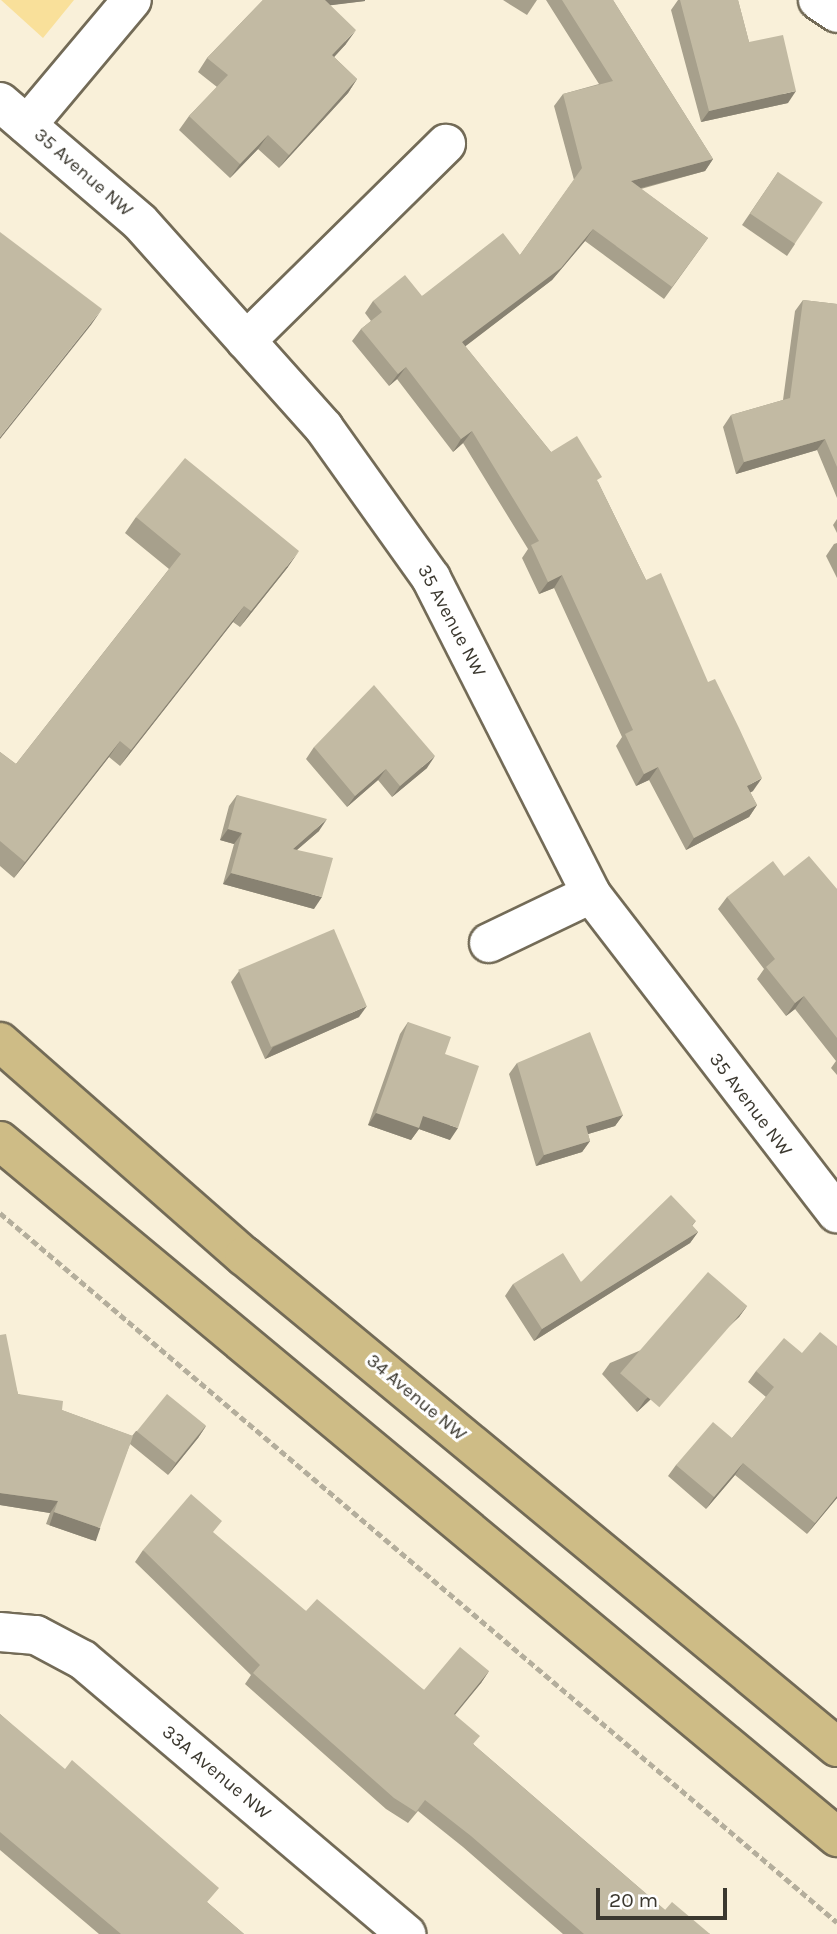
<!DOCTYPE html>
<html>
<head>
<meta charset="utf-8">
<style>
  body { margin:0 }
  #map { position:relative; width:837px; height:1934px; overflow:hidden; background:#f9f0d9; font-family:Karla,sans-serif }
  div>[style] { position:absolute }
  .green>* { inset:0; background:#f9e09a }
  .path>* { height:4.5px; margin-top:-2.25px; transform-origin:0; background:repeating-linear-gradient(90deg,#b4ae9c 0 7px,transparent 0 10.5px) }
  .roads { filter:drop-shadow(2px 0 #736b57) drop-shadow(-2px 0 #736b57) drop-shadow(0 2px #736b57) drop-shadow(0 -2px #736b57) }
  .minor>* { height:38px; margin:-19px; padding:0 19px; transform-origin:19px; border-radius:19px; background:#fff }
  .major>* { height:38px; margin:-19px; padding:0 19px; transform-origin:19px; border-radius:19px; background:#cebc86 }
  .wall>* { inset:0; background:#a7a08c }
  .shaded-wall>* { inset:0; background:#888272; transform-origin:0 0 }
  .building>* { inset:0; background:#c2baa3; transform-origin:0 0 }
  span { translate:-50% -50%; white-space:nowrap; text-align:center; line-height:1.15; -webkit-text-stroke:6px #fff; paint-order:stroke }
  .street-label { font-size:19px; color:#3b382f }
  .scale { position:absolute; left:596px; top:1888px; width:131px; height:32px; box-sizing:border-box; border:4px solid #3b382f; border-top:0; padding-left:9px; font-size:21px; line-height:24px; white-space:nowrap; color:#3b382f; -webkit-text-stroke:5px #fff; paint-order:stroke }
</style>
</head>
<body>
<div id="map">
  <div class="green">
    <div style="clip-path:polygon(1px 0,74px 0,43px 38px)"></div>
  </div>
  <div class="path">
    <div style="left:0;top:1213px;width:1097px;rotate:40.27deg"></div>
  </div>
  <div class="roads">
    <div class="minor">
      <div style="left:818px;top:0;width:23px;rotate:34deg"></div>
      <div style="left:0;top:102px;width:184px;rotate:40.6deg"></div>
      <div style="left:140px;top:222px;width:276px;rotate:48.2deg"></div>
      <div style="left:324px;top:428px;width:184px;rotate:54.5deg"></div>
      <div style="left:431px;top:578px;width:354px;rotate:63.1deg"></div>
      <div style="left:591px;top:894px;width:403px;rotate:52.4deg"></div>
      <div style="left:27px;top:125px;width:163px;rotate:-50deg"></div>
      <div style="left:246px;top:341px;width:281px;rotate:-44.6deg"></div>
      <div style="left:489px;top:943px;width:113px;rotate:-25.7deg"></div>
      <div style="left:0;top:1632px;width:36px;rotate:5deg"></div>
      <div style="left:36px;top:1635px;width:53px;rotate:28deg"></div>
      <div style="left:83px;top:1660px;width:424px;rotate:40.3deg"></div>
    </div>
    <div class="major">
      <div style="left:0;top:1042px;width:325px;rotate:41.3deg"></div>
      <div style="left:244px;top:1256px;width:770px;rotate:39.62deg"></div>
      <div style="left:0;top:1141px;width:1089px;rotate:39.74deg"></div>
    </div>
  </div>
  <div class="wall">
    <div style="clip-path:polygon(263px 0,365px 1px,330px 5px,346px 44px,334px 57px,357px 79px,348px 93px,279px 168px,258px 149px,230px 178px,179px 130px,189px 116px,217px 87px,198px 72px,207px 58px)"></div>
    <div style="clip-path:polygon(503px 0,537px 0,527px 15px)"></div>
    <div style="clip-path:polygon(546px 0,613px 0,713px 159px,705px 171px,641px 189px,708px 238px,664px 299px,585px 241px,552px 280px,465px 346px,551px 452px,598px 482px,646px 580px,753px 791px,750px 792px,757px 805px,749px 817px,686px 850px,649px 780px,636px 786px,616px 746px,622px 737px,554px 588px,539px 594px,522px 558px,528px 549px,463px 443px,453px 452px,397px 379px,389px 386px,352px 341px,361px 329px,371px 321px,365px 313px,373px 301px,422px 296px,520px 255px,574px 180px,554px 106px,563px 94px,599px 84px)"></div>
    <div style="clip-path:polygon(678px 0,738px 0,749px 42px,788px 103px,701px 122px,671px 10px)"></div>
    <div style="clip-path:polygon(778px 172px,795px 244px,787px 256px,742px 225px)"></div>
    <div style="clip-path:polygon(803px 300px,837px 304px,837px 498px,817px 450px,736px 474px,723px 427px,731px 415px,783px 400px,795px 311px)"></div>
    <div style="clip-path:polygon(136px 517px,288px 567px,240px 627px,233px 622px,120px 766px,109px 757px,14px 878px,0 866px,0 752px,16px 764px,169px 569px,125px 533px)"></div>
    <div style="clip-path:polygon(837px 519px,837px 533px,833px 525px)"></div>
    <div style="clip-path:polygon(837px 543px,837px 578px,826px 556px,834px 544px)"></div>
    <div style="clip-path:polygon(314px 747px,427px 768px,392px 797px,378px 780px,347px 807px,306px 759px)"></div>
    <div style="clip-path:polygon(237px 795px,319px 831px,297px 850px,314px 909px,223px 884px,234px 844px,220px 840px,229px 806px)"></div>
    <div style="clip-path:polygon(784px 876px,837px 889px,837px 1075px,831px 1068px,836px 1061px,795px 1009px,786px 1016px,757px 979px,764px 969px,718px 909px,727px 897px)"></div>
    <div style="clip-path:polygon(239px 971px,359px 1017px,265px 1059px,231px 982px)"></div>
    <div style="clip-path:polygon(408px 1022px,445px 1054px,450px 1140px,419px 1129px,411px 1140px,368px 1125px,400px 1034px)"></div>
    <div style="clip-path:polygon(517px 1063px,623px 1115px,615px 1126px,588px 1134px,590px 1141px,582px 1152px,536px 1166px,509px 1074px)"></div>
    <div style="clip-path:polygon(696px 1221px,692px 1226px,698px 1232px,690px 1243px,534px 1341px,505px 1296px,513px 1284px,581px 1282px)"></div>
    <div style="clip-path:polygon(747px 1306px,739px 1317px,637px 1412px,602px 1374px,610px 1363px)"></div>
    <div style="clip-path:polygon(0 1335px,18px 1394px,132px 1436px,136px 1431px,206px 1426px,198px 1438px,168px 1475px,130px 1444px,92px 1540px,46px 1524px,50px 1513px,0 1505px)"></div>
    <div style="clip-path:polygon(837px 1346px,837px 1498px,807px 1534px,735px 1475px,706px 1509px,668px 1476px,676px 1465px,732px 1438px,766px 1397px,748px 1382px,756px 1371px,802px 1353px)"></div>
    <div style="clip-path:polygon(143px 1550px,306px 1611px,424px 1690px,489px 1671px,481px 1683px,455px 1715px,474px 1745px,665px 1910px,710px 1934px,563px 1934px,463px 1847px,418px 1811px,408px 1823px,386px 1809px,245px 1684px,251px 1675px,135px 1562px)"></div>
    <div style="clip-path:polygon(0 1714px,208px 1903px,244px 1934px,99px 1934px,0 1850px)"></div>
  </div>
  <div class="shaded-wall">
    <div style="clip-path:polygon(314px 0,365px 0,365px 1px,309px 8px)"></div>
    <div style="clip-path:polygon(356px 30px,346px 44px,323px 69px,332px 55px)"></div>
    <div style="clip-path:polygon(357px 79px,348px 93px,279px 168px,289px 155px)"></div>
    <div style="clip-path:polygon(796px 91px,788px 103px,701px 122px,709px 111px)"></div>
    <div style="clip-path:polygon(268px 135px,258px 149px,230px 178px,240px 164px)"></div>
    <div style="clip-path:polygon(713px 159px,705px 171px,622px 193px,631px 181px)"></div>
    <div style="clip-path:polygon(593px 229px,585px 241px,552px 280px,454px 355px,462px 342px)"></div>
    <div style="clip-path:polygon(102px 309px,91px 325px,0 439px,0 437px)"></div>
    <div style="clip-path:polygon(406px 367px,397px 379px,389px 386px,398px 374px)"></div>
    <div style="clip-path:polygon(472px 431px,463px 443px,453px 452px,461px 439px)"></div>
    <div style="clip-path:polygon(825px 439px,817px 450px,736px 474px,744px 462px)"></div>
    <div style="clip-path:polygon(299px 551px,288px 567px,240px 627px,251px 611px)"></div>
    <div style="clip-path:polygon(562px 575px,554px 588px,539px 594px,548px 582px)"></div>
    <div style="clip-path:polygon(244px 606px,233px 622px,120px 766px,131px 750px)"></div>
    <div style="clip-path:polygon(120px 741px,109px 757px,14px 878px,25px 862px)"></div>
    <div style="clip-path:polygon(435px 756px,427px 768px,392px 797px,400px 786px)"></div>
    <div style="clip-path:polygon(658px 767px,649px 780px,636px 786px,644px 774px)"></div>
    <div style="clip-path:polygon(386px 769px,378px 780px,347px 807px,355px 796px)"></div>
    <div style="clip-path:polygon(762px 778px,753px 791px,739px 799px,747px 786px)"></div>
    <div style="clip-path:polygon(757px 805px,749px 817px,686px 850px,694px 838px)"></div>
    <div style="clip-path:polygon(327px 819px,319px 831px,285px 860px,293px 849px)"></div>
    <div style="clip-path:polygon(228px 829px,242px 833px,234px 844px,220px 840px)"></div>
    <div style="clip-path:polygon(231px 873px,322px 897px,314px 909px,223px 884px)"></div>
    <div style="clip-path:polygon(804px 996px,795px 1009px,786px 1016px,795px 1003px)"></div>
    <div style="clip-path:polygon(367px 1006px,359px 1017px,265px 1059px,273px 1047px)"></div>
    <div style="clip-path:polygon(376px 1113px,423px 1116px,458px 1128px,450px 1140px,419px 1129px,411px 1140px,368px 1125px)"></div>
    <div style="clip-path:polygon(623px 1115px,615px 1126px,578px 1137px,586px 1126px)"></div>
    <div style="clip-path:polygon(590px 1141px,582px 1152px,536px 1166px,544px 1155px)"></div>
    <div style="clip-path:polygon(698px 1232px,690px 1243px,534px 1341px,542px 1329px)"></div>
    <div style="clip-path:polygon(747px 1306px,739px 1317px,637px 1412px,645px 1400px)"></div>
    <div style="clip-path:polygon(206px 1426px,198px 1438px,168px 1475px,176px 1463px)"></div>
    <div style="clip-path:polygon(743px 1463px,735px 1475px,706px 1509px,714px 1497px)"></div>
    <div style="clip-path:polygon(0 1493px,58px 1501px,50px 1513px,0 1505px)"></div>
    <div style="clip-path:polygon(837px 1496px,837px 1498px,807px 1534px,815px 1523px)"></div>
    <div style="left:54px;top:1512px;width:49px;height:14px;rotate:19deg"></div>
    <div style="clip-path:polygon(489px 1671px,481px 1683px,446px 1725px,454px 1714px)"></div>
  </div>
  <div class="building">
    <div style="clip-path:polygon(263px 0,325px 0,356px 30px,332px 55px,357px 79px,289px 155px,268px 135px,240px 164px,189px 116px,228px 75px,207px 58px)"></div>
    <div style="clip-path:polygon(562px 0,613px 0,713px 159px,631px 181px,708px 238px,672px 287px,593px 229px,561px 268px,462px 342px,551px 452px,577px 436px,602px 477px,597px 480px,646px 580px,661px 573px,708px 682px,715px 679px,739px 728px,762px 778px,747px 786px,757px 805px,694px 838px,658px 767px,644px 774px,625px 734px,633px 730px,562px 575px,548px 582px,531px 545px,539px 541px,472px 431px,461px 439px,406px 367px,398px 374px,361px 329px,382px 312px,373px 301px,405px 275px,422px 296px,503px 233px,520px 255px,582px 168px,563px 94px,613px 81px)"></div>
    <div style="clip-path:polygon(680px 0,738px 0,749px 42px,783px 35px,796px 91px,709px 111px)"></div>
    <div style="left:778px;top:172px;width:54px;height:50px;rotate:34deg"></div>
    <div style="clip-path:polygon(0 232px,102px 309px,0 437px)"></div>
    <div style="clip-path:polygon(803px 300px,837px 304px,837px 467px,825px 439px,744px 462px,731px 415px,790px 398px)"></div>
    <div style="clip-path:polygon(185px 458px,299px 551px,251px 611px,244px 606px,131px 750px,120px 741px,25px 862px,0 841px,0 752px,16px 764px,181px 554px,136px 517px)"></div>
    <div style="clip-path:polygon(374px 685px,435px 756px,400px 786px,386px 769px,355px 796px,314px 747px)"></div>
    <div style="clip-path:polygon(237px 795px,327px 819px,293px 849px,333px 858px,322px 897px,231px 873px,242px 833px,228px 829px)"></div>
    <div style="clip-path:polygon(809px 856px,837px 889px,837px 1038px,804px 996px,795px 1003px,766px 967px,775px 959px,727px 897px,773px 861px,784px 876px)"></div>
    <div style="left:334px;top:929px;width:84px;height:104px;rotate:67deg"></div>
    <div style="clip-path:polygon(408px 1022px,451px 1037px,445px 1054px,479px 1066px,458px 1128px,423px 1116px,419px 1128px,376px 1113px)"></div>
    <div style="clip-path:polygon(590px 1032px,623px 1115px,586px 1126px,590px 1141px,544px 1155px,517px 1063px)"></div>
    <div style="clip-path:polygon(671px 1195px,696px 1221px,692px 1225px,698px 1232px,542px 1329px,513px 1284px,563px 1253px,581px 1282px)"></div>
    <div style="left:708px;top:1272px;width:52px;height:134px;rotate:41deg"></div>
    <div style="clip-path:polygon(820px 1332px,837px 1346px,837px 1496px,815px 1523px,743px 1463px,714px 1497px,676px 1465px,713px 1422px,732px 1438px,774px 1387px,756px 1371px,784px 1338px,802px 1353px)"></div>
    <div style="clip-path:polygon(6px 1334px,18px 1394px,63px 1401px,62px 1410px,133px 1436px,100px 1528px,54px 1512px,58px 1501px,0 1493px,0 1335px)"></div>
    <div style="left:167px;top:1394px;width:50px;height:48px;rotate:39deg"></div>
    <div style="clip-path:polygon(191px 1494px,222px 1521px,213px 1532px,306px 1611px,317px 1599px,424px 1690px,460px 1647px,489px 1671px,454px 1714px,480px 1736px,473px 1744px,665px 1910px,672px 1902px,710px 1934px,584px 1934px,471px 1836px,425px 1800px,416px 1812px,394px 1798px,253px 1673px,260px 1665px,143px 1550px)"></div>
    <div style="clip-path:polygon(0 1714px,65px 1769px,72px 1760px,219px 1888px,207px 1902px,244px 1934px,121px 1934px,0 1832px)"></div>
  </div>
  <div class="street-label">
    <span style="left:83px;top:173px;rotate:41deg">35 Avenue NW</span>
    <span style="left:451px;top:621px;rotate:62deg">35 Avenue NW</span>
    <span style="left:750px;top:1105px;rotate:53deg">35 Avenue NW</span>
    <span style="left:416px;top:1398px;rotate:40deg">34 Avenue NW</span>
    <span style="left:216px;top:1773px;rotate:40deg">33A Avenue NW</span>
  </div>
  <div class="scale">20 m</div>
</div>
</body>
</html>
